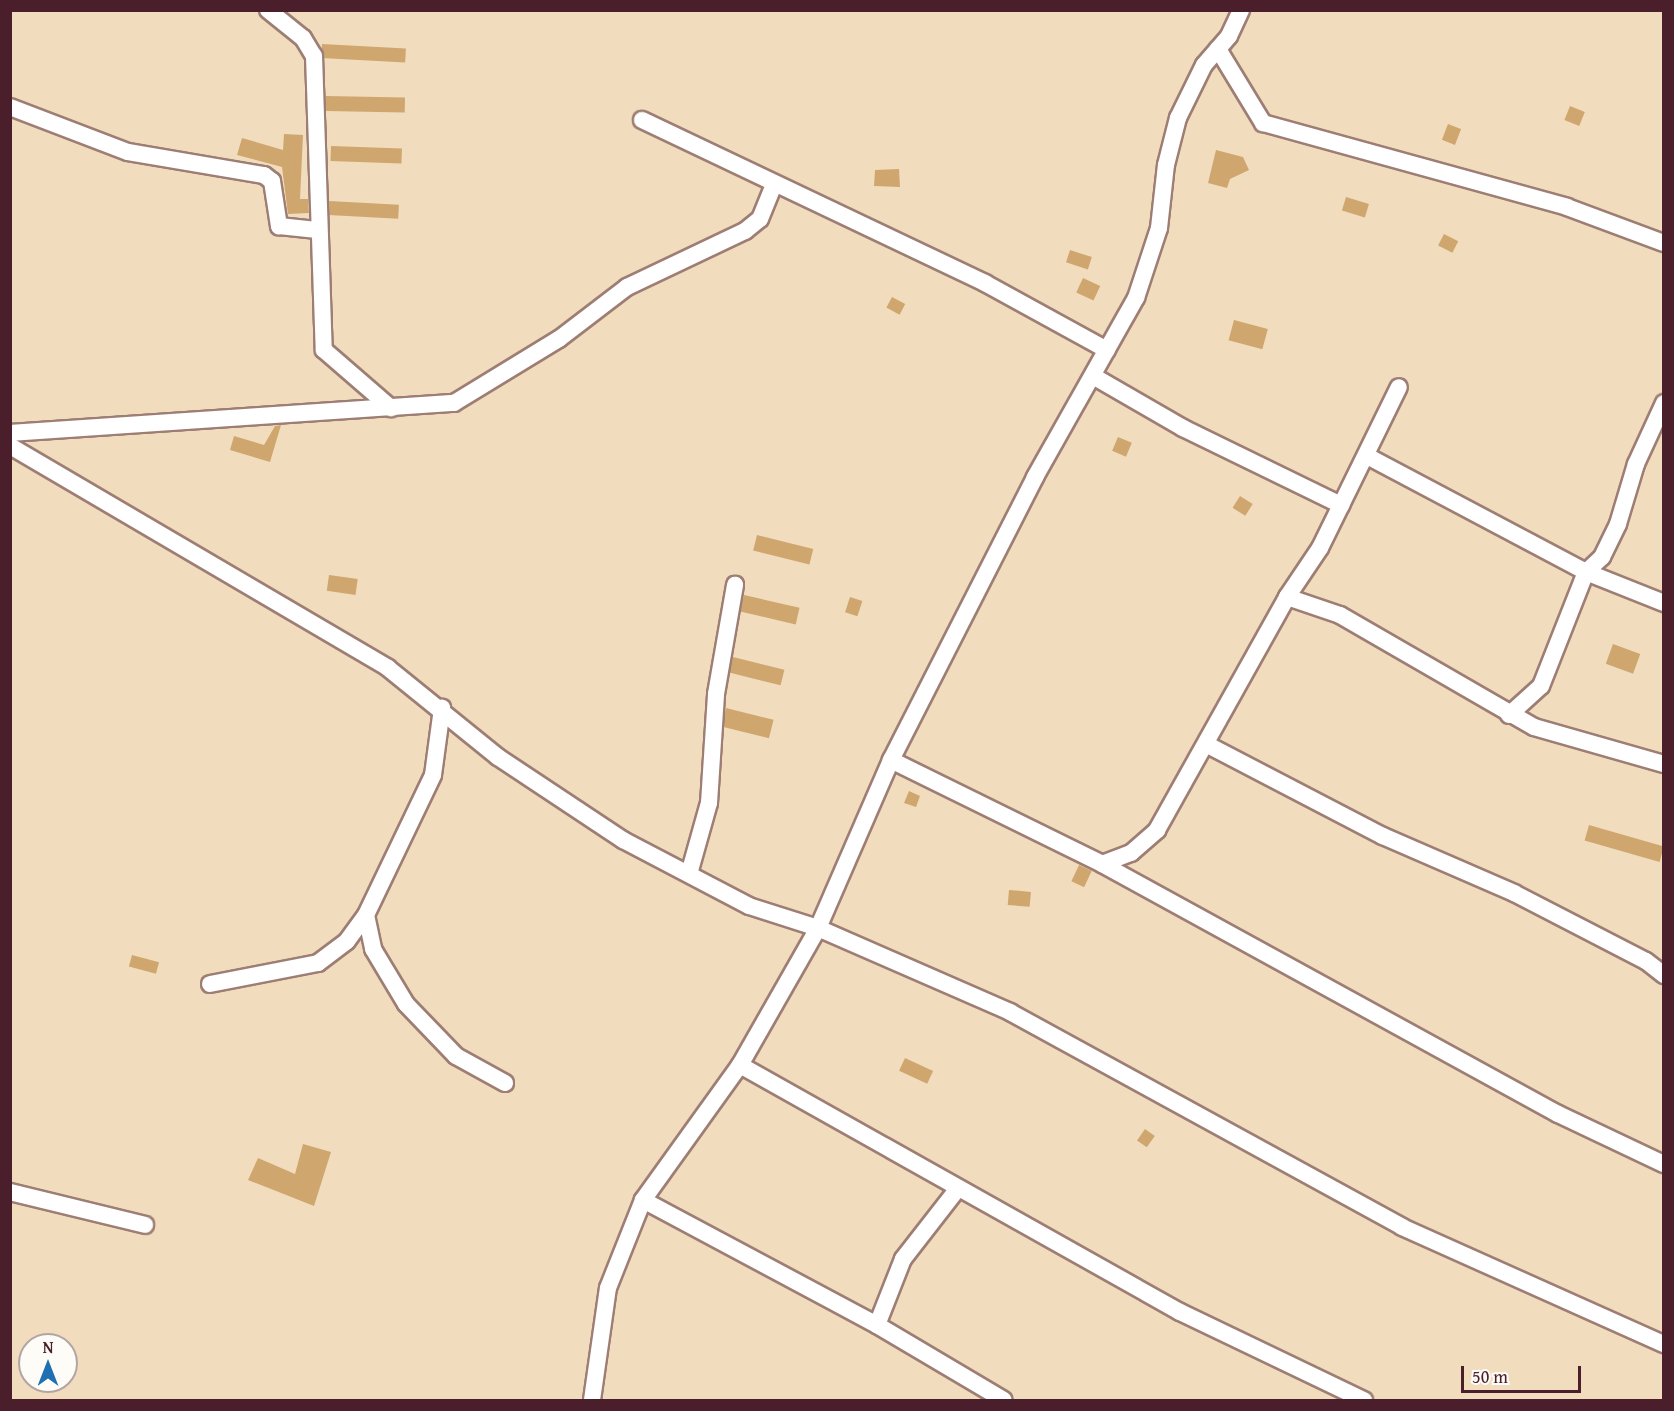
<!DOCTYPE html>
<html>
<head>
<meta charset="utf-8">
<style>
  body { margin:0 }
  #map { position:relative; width:1674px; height:1411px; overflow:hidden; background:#f1ddbd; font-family:"Gentium Book Plus",serif }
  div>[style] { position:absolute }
  .building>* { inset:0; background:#d0a66f; transform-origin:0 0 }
  .roads { filter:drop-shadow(2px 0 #9e7e74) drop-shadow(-2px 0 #9e7e74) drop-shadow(0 2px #9e7e74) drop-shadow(0 -2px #9e7e74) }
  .street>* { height:16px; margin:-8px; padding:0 8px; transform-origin:8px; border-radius:8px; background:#fff }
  span { translate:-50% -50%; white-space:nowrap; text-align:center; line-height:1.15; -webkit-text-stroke:5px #fdfcf7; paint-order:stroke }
  .frame { position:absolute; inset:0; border:12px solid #4a1f2b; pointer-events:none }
  .north { position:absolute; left:18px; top:1333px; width:60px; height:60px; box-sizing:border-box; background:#fdfcf7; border:2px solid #b5a4a5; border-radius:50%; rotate:0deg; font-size:16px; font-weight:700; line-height:24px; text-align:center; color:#4a1f2b }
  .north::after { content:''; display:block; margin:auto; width:21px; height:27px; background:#1f6fb2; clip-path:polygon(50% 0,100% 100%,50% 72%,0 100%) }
  .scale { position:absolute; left:1461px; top:1366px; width:120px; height:27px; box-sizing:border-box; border:3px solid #4a1f2b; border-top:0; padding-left:8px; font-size:18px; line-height:21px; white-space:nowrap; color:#4a1f2b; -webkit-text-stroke:4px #fdfcf7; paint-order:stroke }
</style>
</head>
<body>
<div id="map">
  <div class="building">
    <div style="left:322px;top:44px;width:84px;height:14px;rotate:3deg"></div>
    <div style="left:326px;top:96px;width:79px;height:15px;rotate:1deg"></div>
    <div style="left:1570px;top:106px;width:16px;height:15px;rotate:22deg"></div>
    <div style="left:1448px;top:124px;width:14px;height:17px;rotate:21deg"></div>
    <div style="clip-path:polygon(284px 134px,303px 135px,300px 199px,308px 199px,309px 213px,288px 214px,282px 167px,237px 155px,242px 138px,283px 150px)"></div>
    <div style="left:331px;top:146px;width:71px;height:15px;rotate:2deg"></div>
    <div style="clip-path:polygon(1216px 150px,1243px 157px,1249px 170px,1230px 179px,1227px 188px,1208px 183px)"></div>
    <div style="clip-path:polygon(899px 169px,900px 187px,874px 186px,875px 170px)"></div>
    <div style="left:1346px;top:197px;width:24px;height:14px;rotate:17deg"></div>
    <div style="left:329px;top:201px;width:70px;height:14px;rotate:3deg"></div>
    <div style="left:1444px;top:234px;width:16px;height:13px;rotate:27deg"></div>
    <div style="left:1070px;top:250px;width:23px;height:13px;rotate:18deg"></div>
    <div style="left:1083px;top:278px;width:19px;height:16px;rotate:25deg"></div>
    <div style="left:892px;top:297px;width:15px;height:12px;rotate:28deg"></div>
    <div style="left:1234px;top:320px;width:35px;height:21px;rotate:15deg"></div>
    <div style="clip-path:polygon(281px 425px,270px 462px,230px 450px,234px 436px,264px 445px,275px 426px)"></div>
    <div style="left:1118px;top:437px;width:15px;height:15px;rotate:23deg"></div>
    <div style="left:1240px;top:496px;width:15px;height:14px;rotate:32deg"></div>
    <div style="left:757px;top:535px;width:58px;height:16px;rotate:14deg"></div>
    <div style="left:329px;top:575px;width:29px;height:16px;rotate:8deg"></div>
    <div style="left:744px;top:595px;width:57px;height:17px;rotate:13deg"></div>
    <div style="left:850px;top:597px;width:13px;height:16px;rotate:18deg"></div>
    <div style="left:1613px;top:644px;width:29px;height:21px;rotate:20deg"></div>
    <div style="left:733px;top:657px;width:53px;height:16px;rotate:14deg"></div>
    <div style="left:726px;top:708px;width:49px;height:19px;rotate:14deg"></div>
    <div style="clip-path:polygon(909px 791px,920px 796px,916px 807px,904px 803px)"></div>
    <div style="left:1589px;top:825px;width:78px;height:16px;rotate:16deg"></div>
    <div style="left:1079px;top:865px;width:14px;height:18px;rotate:25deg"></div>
    <div style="left:1009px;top:890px;width:22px;height:15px;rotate:5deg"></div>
    <div style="left:132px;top:955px;width:28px;height:12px;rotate:15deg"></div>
    <div style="left:905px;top:1058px;width:31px;height:14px;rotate:25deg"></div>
    <div style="left:1145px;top:1129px;width:12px;height:14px;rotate:35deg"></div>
    <div style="clip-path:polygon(303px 1144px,331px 1152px,314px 1206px,248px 1180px,258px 1158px,295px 1174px)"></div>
  </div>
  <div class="roads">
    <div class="street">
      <div style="left:268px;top:10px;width:45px;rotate:38.7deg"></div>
      <div style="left:303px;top:38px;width:21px;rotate:59deg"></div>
      <div style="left:314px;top:56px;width:294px;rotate:88.1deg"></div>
      <div style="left:324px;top:350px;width:89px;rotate:40.9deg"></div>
      <div style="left:1218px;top:49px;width:87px;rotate:58.7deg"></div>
      <div style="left:1263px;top:123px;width:315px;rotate:15.4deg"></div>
      <div style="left:1567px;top:207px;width:103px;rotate:20.4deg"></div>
      <div style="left:10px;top:107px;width:126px;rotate:20.9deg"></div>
      <div style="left:128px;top:152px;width:138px;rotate:9.6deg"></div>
      <div style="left:264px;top:175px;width:10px;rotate:37deg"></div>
      <div style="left:272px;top:181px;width:46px;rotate:81.2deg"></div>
      <div style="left:279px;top:226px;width:38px;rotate:6deg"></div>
      <div style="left:642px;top:120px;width:380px;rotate:25.4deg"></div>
      <div style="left:985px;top:283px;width:139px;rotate:28.8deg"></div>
      <div style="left:1093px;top:376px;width:104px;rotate:30deg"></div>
      <div style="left:1183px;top:428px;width:176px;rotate:26deg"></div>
      <div style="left:10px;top:433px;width:445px;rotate:-3.9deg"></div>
      <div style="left:454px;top:403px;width:123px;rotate:-31.4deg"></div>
      <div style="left:559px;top:339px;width:86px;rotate:-37.4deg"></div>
      <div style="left:627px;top:287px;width:131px;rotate:-25.4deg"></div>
      <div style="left:745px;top:231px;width:19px;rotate:-39deg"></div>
      <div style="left:760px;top:219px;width:37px;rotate:-68deg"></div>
      <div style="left:10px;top:446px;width:438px;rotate:30.4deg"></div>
      <div style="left:388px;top:668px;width:141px;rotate:39deg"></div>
      <div style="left:498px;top:757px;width:150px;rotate:33.6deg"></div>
      <div style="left:623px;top:840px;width:142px;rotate:27.6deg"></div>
      <div style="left:749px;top:906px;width:72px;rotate:17.7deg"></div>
      <div style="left:818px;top:928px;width:210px;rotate:23.6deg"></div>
      <div style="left:1010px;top:1012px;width:447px;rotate:28.7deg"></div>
      <div style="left:1402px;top:1227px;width:287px;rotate:24.1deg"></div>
      <div style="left:1367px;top:456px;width:248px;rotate:27.9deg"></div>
      <div style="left:1586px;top:572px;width:84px;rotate:21.7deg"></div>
      <div style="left:1287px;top:597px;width:56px;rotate:18.8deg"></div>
      <div style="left:1340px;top:615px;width:224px;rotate:30deg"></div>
      <div style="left:1534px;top:727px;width:135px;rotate:15.9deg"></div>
      <div style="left:1509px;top:715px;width:43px;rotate:-42.2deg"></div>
      <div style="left:1541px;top:686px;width:123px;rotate:-68.5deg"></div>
      <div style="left:1586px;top:572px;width:22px;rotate:-43deg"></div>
      <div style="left:1602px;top:557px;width:37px;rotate:-64deg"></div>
      <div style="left:1618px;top:524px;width:63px;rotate:-73.3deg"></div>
      <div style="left:1636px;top:464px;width:67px;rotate:-65.3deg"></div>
      <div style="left:1206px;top:744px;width:199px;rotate:27.5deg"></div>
      <div style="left:1383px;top:836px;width:143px;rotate:23.5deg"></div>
      <div style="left:1514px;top:893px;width:148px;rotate:27.3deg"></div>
      <div style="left:1646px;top:961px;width:23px;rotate:38deg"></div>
      <div style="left:891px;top:760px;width:235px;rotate:26.2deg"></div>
      <div style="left:1102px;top:864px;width:520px;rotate:28.73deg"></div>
      <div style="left:1558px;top:1114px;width:117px;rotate:25.3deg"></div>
      <div style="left:1102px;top:864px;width:31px;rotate:-21deg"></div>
      <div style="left:1131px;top:853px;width:35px;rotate:-41deg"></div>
      <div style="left:1157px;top:830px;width:267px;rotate:-60.8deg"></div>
      <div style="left:1287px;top:597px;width:59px;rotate:-56deg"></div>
      <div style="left:1320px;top:548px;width:179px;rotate:-63.9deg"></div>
      <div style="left:689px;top:874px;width:74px;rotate:-74.3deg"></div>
      <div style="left:709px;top:803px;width:109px;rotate:-86.3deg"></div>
      <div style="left:716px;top:694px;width:111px;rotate:-80.1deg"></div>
      <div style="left:366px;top:915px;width:35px;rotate:78deg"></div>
      <div style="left:373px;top:949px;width:64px;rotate:59deg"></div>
      <div style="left:406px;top:1004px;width:72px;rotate:46.1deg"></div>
      <div style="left:456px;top:1056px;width:56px;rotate:28.9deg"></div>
      <div style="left:210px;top:984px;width:110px;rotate:-11deg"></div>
      <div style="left:318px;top:963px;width:36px;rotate:-37deg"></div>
      <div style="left:347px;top:941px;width:32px;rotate:-54deg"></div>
      <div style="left:366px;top:915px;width:155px;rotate:-64.4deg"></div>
      <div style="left:433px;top:775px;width:68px;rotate:-82.3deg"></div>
      <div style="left:740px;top:1065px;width:505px;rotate:29.31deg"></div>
      <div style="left:1180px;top:1312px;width:204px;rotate:25.6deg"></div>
      <div style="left:10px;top:1192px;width:139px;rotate:13.7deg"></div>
      <div style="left:643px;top:1200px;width:265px;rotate:28.1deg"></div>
      <div style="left:877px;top:1325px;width:147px;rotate:30.6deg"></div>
      <div style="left:877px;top:1325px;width:71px;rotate:-68.5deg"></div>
      <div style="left:903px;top:1259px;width:86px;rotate:-52.1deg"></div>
      <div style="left:592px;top:1400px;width:113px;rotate:-81.9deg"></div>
      <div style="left:608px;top:1288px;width:95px;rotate:-68.3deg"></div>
      <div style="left:643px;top:1200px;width:166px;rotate:-54.3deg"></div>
      <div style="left:740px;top:1065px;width:158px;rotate:-60.3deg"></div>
      <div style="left:818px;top:928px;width:183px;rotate:-66.5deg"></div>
      <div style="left:891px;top:760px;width:318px;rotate:-63deg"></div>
      <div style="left:1035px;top:477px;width:206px;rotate:-60.6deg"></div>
      <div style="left:1136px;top:298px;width:74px;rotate:-71.8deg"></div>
      <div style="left:1159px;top:228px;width:63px;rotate:-83.7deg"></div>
      <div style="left:1166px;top:165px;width:49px;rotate:-75.7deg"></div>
      <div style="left:1178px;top:118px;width:59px;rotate:-63.9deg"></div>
      <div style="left:1204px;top:65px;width:38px;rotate:-49deg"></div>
      <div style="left:1229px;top:36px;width:29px;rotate:-65deg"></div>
    </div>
  </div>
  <div class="frame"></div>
  <div class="north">N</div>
  <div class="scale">50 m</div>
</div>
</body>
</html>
